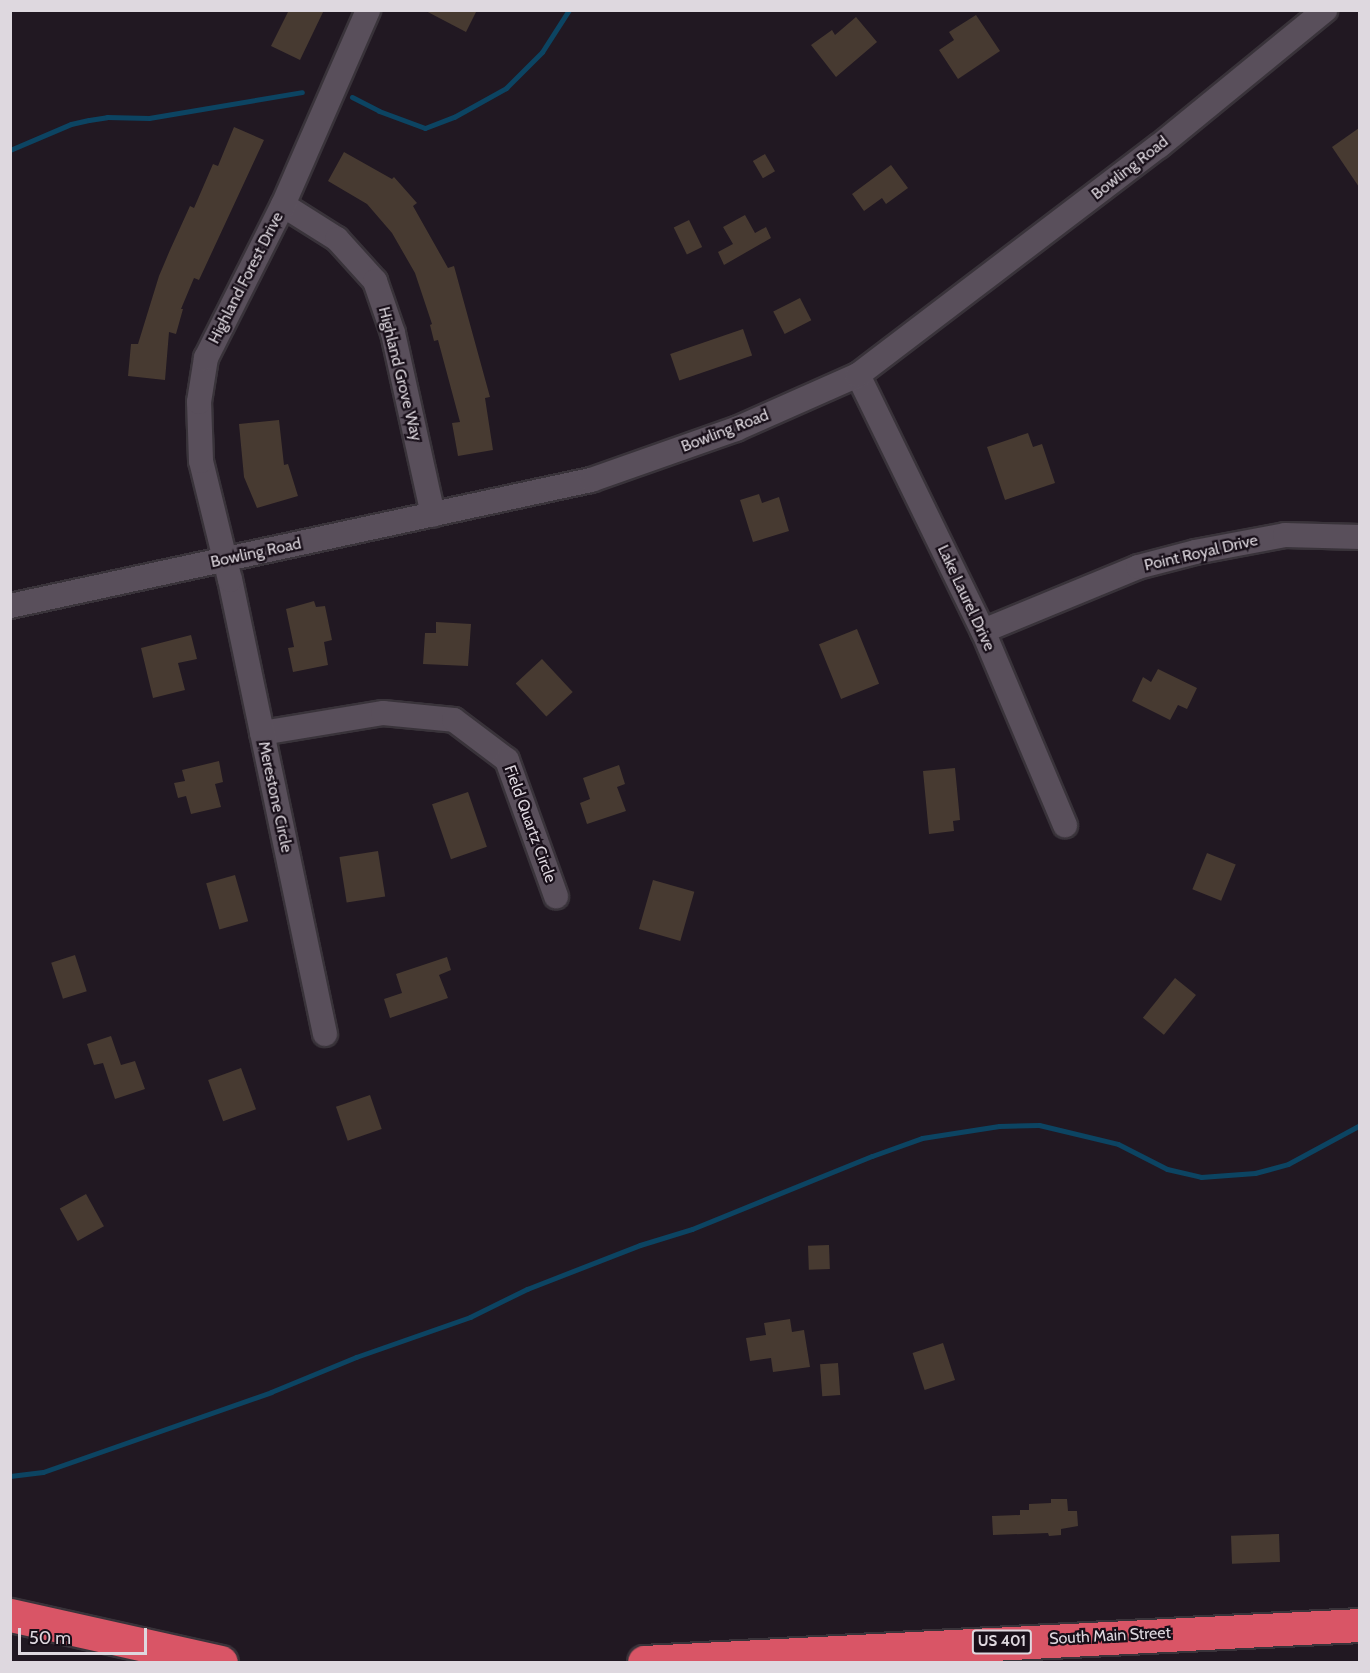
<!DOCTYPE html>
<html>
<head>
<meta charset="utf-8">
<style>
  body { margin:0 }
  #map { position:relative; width:1370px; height:1673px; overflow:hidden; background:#211822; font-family:Cabin,sans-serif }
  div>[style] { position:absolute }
  .stream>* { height:5px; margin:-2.5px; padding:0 2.5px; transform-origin:2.5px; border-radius:2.5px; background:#0c4462 }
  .building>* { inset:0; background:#473a31; transform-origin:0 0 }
  .roads { filter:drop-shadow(2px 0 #39333a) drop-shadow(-2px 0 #39333a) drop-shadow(0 2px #39333a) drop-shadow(0 -2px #39333a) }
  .minor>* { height:24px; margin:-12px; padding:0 12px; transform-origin:12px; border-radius:12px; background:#594f5b }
  .highway>* { height:33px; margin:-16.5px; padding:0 16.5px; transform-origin:16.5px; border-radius:16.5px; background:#d95566 }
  span { translate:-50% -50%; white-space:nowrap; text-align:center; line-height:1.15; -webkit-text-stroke:4.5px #180f19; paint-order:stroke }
  .shield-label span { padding:2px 4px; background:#180f19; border:2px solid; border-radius:4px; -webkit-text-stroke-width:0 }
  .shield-label { font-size:15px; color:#ded8df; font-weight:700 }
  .street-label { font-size:16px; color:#ded8df }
  .frame { position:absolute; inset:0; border:12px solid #ded8df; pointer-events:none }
  .scale { position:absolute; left:18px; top:1628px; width:129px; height:27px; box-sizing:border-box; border:3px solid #ded8df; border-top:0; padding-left:8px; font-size:18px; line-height:21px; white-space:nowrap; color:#ded8df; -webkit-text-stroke:4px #180f19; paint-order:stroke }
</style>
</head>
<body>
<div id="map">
  <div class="stream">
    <div style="left:352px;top:97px;width:30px;rotate:27deg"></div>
    <div style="left:379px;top:111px;width:49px;rotate:20.3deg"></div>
    <div style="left:425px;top:128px;width:31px;rotate:-21deg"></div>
    <div style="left:454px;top:117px;width:60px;rotate:-29.1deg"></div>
    <div style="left:506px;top:88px;width:51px;rotate:-45deg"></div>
    <div style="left:542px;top:52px;width:50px;rotate:-57.3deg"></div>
    <div style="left:10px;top:150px;width:66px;rotate:-23.1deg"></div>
    <div style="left:71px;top:124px;width:18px;rotate:-13deg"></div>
    <div style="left:89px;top:120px;width:18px;rotate:-9deg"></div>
    <div style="left:107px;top:117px;width:42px;rotate:1.4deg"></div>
    <div style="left:149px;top:118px;width:155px;rotate:-9.6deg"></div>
    <div style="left:10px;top:1476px;width:33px;rotate:-7deg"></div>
    <div style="left:43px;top:1472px;width:242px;rotate:-19.3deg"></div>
    <div style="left:271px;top:1392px;width:92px;rotate:-22.4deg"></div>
    <div style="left:356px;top:1357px;width:121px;rotate:-19.3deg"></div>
    <div style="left:470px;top:1317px;width:64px;rotate:-26.2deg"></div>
    <div style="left:527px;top:1289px;width:121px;rotate:-21.3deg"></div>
    <div style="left:640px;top:1245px;width:54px;rotate:-17.1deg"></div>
    <div style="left:692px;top:1229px;width:194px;rotate:-22.1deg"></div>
    <div style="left:872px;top:1156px;width:53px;rotate:-19.8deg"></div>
    <div style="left:922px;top:1138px;width:78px;rotate:-8.9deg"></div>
    <div style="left:999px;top:1126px;width:40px;rotate:-1.4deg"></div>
    <div style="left:1039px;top:1125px;width:81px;rotate:13.5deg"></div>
    <div style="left:1118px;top:1144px;width:55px;rotate:27deg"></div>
    <div style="left:1167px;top:1169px;width:35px;rotate:13deg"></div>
    <div style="left:1201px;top:1177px;width:54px;rotate:-4.2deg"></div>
    <div style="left:1255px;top:1173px;width:34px;rotate:-15deg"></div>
    <div style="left:1288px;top:1164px;width:82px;rotate:-28.4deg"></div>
  </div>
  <div class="building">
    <div style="clip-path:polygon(289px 10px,324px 10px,300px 60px,271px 46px)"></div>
    <div style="clip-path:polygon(424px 10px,477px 10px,466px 32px)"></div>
    <div style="clip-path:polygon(976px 15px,1000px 51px,958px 79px,939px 50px,954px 40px,949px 32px)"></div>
    <div style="clip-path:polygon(856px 17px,877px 42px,836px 77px,811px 45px,832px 30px,835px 35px)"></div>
    <div style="clip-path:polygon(234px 127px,264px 140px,199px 280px,194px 278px,181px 309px,183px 309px,176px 334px,169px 332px,165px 380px,128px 376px,131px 344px,138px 344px,159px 276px,170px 250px,190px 206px,194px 208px,213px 164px,218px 166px)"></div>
    <div style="clip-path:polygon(1359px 128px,1359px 187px,1332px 147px)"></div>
    <div style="clip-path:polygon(344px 152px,392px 179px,394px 177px,417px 203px,413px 206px,448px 268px,454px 266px,490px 397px,485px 398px,493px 450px,458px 456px,452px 423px,460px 422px,438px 340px,434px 341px,430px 325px,432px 324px,415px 273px,392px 233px,367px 204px,328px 181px)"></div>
    <div style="left:765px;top:154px;width:20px;height:14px;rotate:60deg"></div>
    <div style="clip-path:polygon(891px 165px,908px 188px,886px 204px,882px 198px,864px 211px,852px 194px)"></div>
    <div style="clip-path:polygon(745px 215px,755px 233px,766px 227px,771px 238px,724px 265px,718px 252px,733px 244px,723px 227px)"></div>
    <div style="left:689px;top:220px;width:30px;height:17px;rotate:64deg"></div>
    <div style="left:800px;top:298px;width:25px;height:30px;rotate:63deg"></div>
    <div style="left:743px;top:329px;width:28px;height:77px;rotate:71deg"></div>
    <div style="clip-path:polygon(279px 420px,284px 465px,288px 464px,298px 496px,257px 508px,244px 477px,239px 424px)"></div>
    <div style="clip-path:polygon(1028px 433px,1033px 447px,1042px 444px,1055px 483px,1005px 500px,987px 447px)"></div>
    <div style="clip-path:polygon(759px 494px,762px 503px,779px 497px,789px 531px,753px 542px,740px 500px)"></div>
    <div style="clip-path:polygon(314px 601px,316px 607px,325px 606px,332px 640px,324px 642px,328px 665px,293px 672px,288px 648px,294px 647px,286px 609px)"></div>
    <div style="clip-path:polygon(436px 622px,471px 624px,468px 666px,423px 664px,425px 633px,436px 633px)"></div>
    <div style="left:857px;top:629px;width:59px;height:41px;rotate:68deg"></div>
    <div style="clip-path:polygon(191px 635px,197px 659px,178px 663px,185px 690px,153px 698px,141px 648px)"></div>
    <div style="left:542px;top:659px;width:45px;height:36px;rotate:47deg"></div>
    <div style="clip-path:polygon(1158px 669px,1197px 688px,1187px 709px,1178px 705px,1170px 720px,1132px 701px,1143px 677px,1151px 682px)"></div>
    <div style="clip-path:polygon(219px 761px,223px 782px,215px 784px,221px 807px,191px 814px,186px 796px,178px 798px,174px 783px,185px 781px,182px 770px)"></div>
    <div style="clip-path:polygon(619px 765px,625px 784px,617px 787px,626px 811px,587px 824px,580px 803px,590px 799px,583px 778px)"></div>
    <div style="clip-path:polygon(955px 768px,960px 820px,953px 821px,954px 831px,929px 834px,923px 771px)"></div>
    <div style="left:468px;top:792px;width:58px;height:38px;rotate:71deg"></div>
    <div style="left:378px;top:851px;width:46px;height:39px;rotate:81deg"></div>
    <div style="left:1207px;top:853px;width:31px;height:39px;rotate:22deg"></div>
    <div style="left:235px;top:875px;width:48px;height:30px;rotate:74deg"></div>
    <div style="left:653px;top:880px;width:43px;height:51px;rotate:16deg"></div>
    <div style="left:75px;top:955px;width:38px;height:25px;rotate:72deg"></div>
    <div style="clip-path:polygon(447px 957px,451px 970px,439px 975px,448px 998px,390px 1018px,384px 999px,402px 993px,396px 974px)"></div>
    <div style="left:1175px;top:978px;width:27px;height:51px;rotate:39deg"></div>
    <div style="clip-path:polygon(111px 1036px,121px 1065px,135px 1061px,145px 1089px,115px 1099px,103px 1063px,94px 1065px,87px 1044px)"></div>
    <div style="left:241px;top:1068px;width:44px;height:35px;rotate:70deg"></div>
    <div style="left:370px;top:1095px;width:36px;height:36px;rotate:71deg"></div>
    <div style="left:86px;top:1194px;width:37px;height:30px;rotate:61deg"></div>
    <div style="left:829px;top:1245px;width:24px;height:21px;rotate:88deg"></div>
    <div style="clip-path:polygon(790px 1319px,792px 1332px,804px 1330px,810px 1367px,773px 1372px,771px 1358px,750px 1361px,746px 1338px,766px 1335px,764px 1323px)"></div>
    <div style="left:943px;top:1343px;width:39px;height:32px;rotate:72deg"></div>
    <div style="left:838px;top:1363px;width:32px;height:18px;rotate:86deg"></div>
    <div style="clip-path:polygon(1051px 1499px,1067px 1499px,1068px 1511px,1077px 1511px,1078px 1526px,1061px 1529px,1061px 1535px,1049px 1536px,1048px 1533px,993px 1535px,992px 1516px,1020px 1515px,1020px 1510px,1029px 1510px,1029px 1504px,1051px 1503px)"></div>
    <div style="left:1279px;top:1534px;width:28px;height:48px;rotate:88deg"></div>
  </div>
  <div class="roads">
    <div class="minor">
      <div style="left:283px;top:205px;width:64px;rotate:32.2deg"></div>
      <div style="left:337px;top:239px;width:57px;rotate:47.9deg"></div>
      <div style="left:375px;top:281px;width:55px;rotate:70.9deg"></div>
      <div style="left:393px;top:333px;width:186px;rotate:77.6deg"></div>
      <div style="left:858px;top:375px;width:285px;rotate:64deg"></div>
      <div style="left:983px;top:631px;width:211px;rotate:67.1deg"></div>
      <div style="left:10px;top:606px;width:595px;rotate:-12.24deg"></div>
      <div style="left:591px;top:480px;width:154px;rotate:-19.4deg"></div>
      <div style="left:736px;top:429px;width:133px;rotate:-23.9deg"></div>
      <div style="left:858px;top:375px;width:378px;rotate:-37.3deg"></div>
      <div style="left:1159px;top:146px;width:215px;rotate:-39.3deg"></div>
      <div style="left:983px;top:631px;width:168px;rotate:-22.4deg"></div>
      <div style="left:1138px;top:567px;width:59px;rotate:-14.7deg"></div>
      <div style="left:1195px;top:552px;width:92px;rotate:-10.7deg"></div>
      <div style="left:1285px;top:535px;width:75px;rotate:1.5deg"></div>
      <div style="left:262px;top:733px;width:123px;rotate:-9.4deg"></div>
      <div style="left:383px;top:713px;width:71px;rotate:5.6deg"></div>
      <div style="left:454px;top:720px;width:66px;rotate:37deg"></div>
      <div style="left:507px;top:760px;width:145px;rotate:70.2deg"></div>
      <div style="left:325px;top:1034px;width:464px;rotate:-101.8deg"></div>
      <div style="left:230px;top:580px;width:122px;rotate:-103.7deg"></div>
      <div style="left:201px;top:461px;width:59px;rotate:-91.9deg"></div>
      <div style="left:199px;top:402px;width:45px;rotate:-81deg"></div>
      <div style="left:206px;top:358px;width:171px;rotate:-63.3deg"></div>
      <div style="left:283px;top:205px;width:213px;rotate:-66.4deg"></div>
    </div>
    <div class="highway">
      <div style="left:10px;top:1615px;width:216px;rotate:12.6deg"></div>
      <div style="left:644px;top:1662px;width:717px;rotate:-2.96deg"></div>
    </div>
  </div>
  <div class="shield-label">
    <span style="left:1002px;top:1642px">US 401</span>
  </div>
  <div class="street-label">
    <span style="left:1130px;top:168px;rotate:-38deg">Bowling Road</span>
    <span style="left:246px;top:278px;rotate:-63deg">Highland Forest Drive</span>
    <span style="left:400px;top:374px;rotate:76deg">Highland Grove Way</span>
    <span style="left:725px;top:431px;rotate:-21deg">Bowling Road</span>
    <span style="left:256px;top:553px;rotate:-12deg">Bowling Road</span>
    <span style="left:1201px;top:553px;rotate:-13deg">Point Royal Drive</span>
    <span style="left:966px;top:598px;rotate:65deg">Lake Laurel Drive</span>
    <span style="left:275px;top:797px;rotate:78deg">Merestone Circle</span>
    <span style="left:530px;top:824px;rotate:70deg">Field Quartz Circle</span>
    <span style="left:1110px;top:1636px;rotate:-3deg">South Main Street</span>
  </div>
  <div class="frame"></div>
  <div class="scale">50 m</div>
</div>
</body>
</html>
